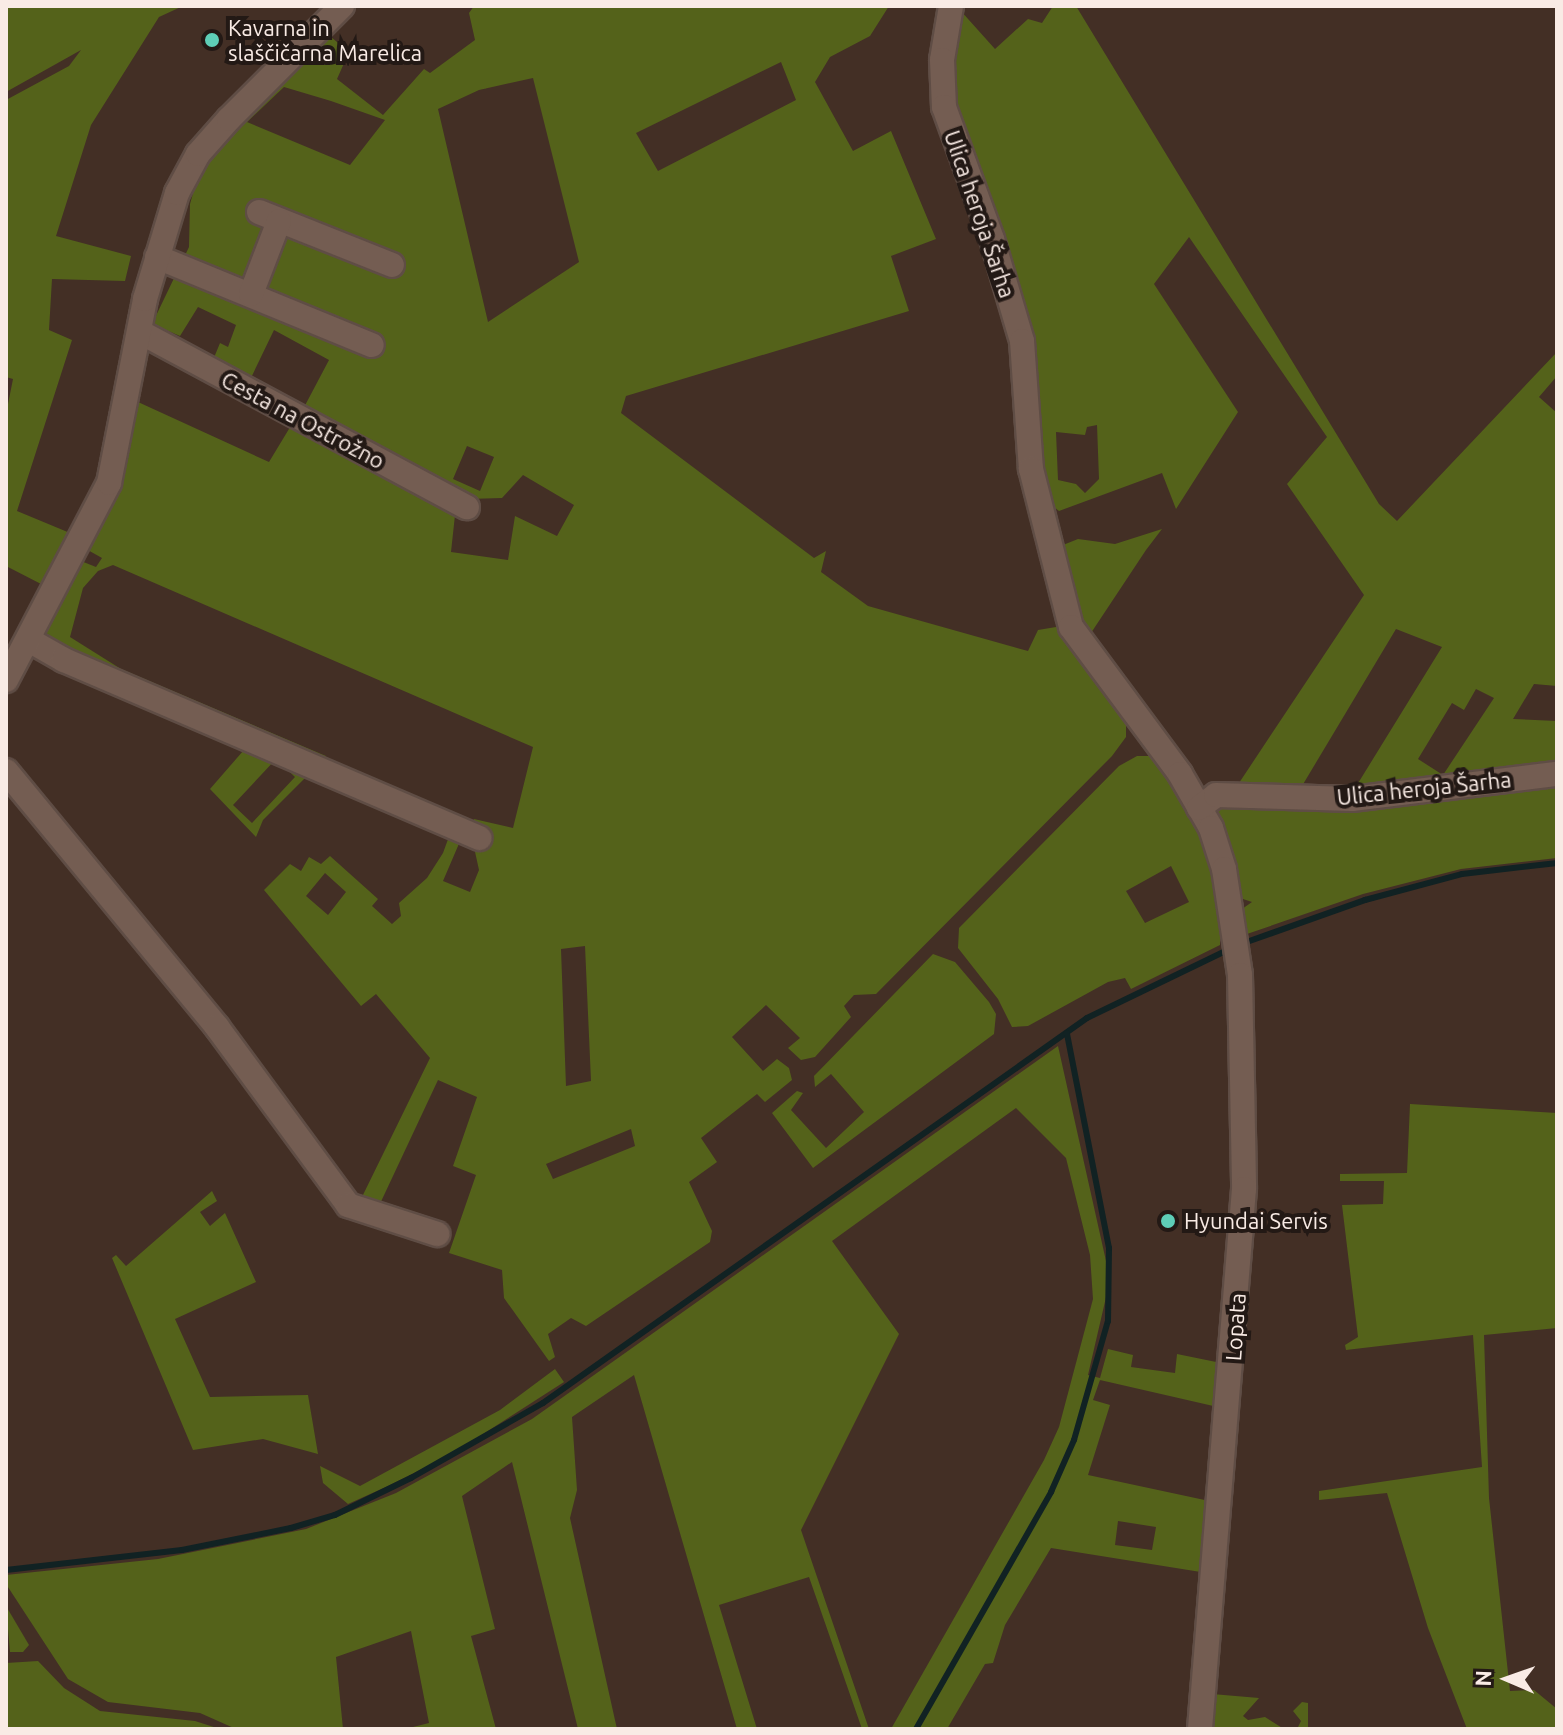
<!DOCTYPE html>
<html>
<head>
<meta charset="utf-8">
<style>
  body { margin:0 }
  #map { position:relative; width:1563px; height:1735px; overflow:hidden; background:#432f25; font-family:Ubuntu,sans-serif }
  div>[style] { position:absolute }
  .green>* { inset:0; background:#54621a }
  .stream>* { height:6px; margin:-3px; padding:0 3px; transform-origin:3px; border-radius:3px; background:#112223 }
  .roads { filter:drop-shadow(2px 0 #5f4d45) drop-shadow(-2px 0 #5f4d45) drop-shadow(0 2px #5f4d45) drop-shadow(0 -2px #5f4d45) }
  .minor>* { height:24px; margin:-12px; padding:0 12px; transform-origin:12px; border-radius:12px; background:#745d52 }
  .dots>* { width:22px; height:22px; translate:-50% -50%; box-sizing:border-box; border:4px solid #231915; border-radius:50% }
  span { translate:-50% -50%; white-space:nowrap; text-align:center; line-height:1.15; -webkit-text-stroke:8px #231915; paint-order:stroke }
  .poi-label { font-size:22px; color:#f9ebe5 }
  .left { translate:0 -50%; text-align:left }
  .street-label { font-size:22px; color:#f9ebe5 }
  .frame { position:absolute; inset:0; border:8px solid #f9ebe5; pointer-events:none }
  .north { position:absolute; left:1467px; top:1639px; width:80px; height:80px; -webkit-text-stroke:6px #231915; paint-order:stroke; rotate:272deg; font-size:22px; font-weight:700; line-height:32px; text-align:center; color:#f9ebe5 }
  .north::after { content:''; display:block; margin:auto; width:28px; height:36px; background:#f9ebe5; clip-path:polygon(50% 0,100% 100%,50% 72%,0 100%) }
</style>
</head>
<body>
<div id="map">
  <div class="green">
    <div style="clip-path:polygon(6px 6px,183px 6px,159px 17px,91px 125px,56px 236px,131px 256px,125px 281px,52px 279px,49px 330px,72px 340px,17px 511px,70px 533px,43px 585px,6px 566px,6px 414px,13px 379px,6px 377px,6px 100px,69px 66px,81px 50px,6px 92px)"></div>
    <div style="clip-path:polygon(evenodd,474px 6px,889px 6px,870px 36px,830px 57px,815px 82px,853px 151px,891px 131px,936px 239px,891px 256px,909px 311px,626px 396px,621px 413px,814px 558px,826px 551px,821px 572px,868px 606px,1028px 651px,1038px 630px,1062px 626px,1126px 721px,1126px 737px,1112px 756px,876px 994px,854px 995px,844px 1006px,851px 1017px,815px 1057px,801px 1060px,788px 1048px,800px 1038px,766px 1005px,732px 1037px,763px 1071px,777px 1059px,789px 1068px,792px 1080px,765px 1102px,757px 1094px,701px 1138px,717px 1162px,689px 1182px,712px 1231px,710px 1242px,586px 1326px,571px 1318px,548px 1334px,555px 1357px,549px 1361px,504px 1298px,502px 1270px,449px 1253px,476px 1175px,453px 1166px,477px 1097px,438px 1080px,378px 1208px,360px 1201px,430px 1058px,376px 994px,361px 1006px,264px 890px,290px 864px,301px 871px,309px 857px,321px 864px,330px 856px,378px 899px,372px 906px,392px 924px,401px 916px,399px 903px,427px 878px,443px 853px,451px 831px,461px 839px,443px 881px,470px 892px,479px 870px,470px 829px,474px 819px,513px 828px,533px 747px,113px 565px,98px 571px,83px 588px,70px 637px,121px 669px,326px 756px,323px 759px,35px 639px,81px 561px,96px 567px,102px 558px,86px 549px,138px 402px,269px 462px,295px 419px,456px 506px,451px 552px,508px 560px,515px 516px,557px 536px,574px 505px,523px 475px,502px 498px,468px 499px,301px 413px,329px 360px,274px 330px,249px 382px,213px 360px,220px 343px,228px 347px,236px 325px,198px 307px,180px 336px,152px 324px,189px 247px,190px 204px,200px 168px,325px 32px,349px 52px,337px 79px,383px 115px,424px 69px,430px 73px,475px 40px,469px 13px,474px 6px,781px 62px,796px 100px,658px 171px,636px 133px,781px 62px,474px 6px,533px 78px,579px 262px,488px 322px,438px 109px,479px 90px,533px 78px,474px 6px,284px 87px,331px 101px,385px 120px,350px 165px,247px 122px,284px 87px,474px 6px,467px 446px,494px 457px,480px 491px,453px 479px,467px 446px,474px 6px,325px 873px,346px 892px,328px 915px,306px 896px,325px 873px,474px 6px,585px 946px,591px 1081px,566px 1086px,561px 949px,585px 946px,474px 6px,631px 1129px,635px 1146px,553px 1179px,546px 1164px,631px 1129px)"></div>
    <div style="clip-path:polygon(evenodd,1053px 6px,1076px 6px,1379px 504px,1397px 521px,1557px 352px,1557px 376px,1539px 397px,1557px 413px,1557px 686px,1534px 684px,1513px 719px,1557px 721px,1557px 769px,1352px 793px,1442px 647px,1396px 629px,1299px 791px,1235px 789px,1364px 595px,1287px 484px,1327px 437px,1189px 237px,1154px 284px,1238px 412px,1176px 509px,1162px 473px,1059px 511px,1049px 503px,1017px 275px,947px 81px,960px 10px,995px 49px,1028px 19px,1042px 23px,1053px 6px,1097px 425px,1099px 479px,1085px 493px,1076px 484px,1058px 480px,1056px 432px,1085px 435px,1087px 427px,1097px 425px,1053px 6px,1476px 689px,1494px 698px,1443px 775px,1418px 759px,1452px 703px,1464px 710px,1476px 689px)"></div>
    <div style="clip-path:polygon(1162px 529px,1146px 550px,1087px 639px,1058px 547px,1078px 539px,1115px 544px)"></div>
    <div style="clip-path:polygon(evenodd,250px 743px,312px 771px,263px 820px,256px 837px,210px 789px,250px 743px,276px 759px,295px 777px,252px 823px,233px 805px,276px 759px)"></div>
    <div style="clip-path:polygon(evenodd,1137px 756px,1152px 756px,1191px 808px,1220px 903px,1220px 945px,1131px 989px,1125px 978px,1108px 982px,1028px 1026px,1012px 1027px,998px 999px,958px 948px,959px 928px,1119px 766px,1137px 756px,1171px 866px,1189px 902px,1145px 923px,1126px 891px,1171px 866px)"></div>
    <div style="clip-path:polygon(1557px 778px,1557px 858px,1461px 869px,1363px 894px,1247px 934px,1242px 909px,1252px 902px,1237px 897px,1215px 806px)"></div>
    <div style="clip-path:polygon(933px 954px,955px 962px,989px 1002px,996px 1014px,994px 1034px,813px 1168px,772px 1113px,797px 1091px,803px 1093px,791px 1110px,826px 1148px,864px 1112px,831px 1074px,815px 1087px,814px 1076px)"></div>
    <div style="clip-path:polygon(evenodd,1058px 1046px,1106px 1261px,1107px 1293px,1088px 1375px,1100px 1378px,1108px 1349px,1133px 1355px,1131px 1367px,1175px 1373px,1177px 1354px,1226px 1364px,1222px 1408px,1100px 1380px,1093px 1400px,1110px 1405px,1088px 1475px,1214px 1502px,1207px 1573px,1051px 1548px,1005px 1625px,993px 1663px,985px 1664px,947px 1729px,891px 1729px,1044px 1460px,1059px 1427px,1093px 1299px,1090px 1255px,1066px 1158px,1016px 1108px,832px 1241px,899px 1334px,801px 1530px,869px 1729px,862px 1729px,809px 1577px,719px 1605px,757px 1729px,737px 1729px,634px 1375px,572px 1417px,577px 1490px,570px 1518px,617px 1729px,578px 1729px,512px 1462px,462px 1496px,495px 1629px,471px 1636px,496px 1729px,405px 1729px,429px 1723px,411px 1631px,336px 1657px,343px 1729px,236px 1729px,200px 1713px,108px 1702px,68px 1679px,6px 1584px,6px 1575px,158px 1559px,306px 1529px,396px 1493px,532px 1419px,1058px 1046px,1118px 1521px,1156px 1527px,1152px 1550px,1115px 1545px,1118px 1521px)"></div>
    <div style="clip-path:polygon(1410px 1104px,1557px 1113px,1557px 1328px,1484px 1335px,1489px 1498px,1510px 1691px,1534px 1690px,1557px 1709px,1557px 1729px,1467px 1729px,1428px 1628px,1387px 1493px,1319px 1500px,1319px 1491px,1482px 1467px,1473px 1335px,1346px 1350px,1345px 1345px,1358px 1337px,1342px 1205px,1383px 1204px,1384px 1181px,1340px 1181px,1340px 1174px,1407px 1173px)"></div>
    <div style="clip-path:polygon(212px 1191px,217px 1201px,200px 1212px,210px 1226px,225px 1213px,256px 1282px,175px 1319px,210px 1397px,308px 1395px,318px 1454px,263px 1439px,193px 1450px,112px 1258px,116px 1255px,126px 1266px)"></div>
    <div style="clip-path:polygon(555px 1369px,564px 1382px,452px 1454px,388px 1486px,348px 1504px,323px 1483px,320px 1466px,360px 1486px,500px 1410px)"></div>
    <div style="clip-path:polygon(6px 1606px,29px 1645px,23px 1652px,10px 1652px)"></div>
    <div style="clip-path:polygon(38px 1661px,64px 1688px,100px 1711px,195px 1721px,220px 1729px,6px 1729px,6px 1663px)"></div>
    <div style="clip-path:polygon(1212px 1694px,1259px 1698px,1243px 1716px,1248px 1720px,1265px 1717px,1284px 1729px,1208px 1729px)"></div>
    <div style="clip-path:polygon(1302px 1702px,1308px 1703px,1308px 1729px,1297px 1729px,1301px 1721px,1293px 1711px)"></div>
  </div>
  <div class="stream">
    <div style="left:1241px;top:944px;width:132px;rotate:-19.5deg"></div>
    <div style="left:1365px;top:900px;width:100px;rotate:-15deg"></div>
    <div style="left:1462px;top:874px;width:96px;rotate:-6.6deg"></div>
    <div style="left:6px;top:1570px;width:177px;rotate:-6.5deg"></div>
    <div style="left:182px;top:1550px;width:111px;rotate:-11.4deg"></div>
    <div style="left:291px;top:1528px;width:46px;rotate:-16.5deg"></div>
    <div style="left:335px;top:1515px;width:85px;rotate:-26deg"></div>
    <div style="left:411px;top:1478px;width:152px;rotate:-29.6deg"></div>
    <div style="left:543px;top:1403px;width:666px;rotate:-35.29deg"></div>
    <div style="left:1087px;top:1018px;width:159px;rotate:-25.8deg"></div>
    <div style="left:916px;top:1729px;width:273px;rotate:-60.3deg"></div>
    <div style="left:1051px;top:1492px;width:57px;rotate:-66.1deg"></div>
    <div style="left:1074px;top:1440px;width:124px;rotate:-74.1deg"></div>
    <div style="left:1108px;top:1321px;width:73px;rotate:-89.2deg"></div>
    <div style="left:1109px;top:1248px;width:219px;rotate:-101.1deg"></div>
  </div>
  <div class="roads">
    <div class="minor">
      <div style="left:951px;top:6px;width:55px;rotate:99.5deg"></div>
      <div style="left:942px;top:60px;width:47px;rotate:87.6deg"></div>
      <div style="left:944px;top:107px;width:140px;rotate:70deg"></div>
      <div style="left:992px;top:239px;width:106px;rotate:73.6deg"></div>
      <div style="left:1022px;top:341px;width:128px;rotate:86deg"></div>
      <div style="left:1031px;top:469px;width:163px;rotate:75.8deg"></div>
      <div style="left:1071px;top:627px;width:183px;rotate:53.4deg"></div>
      <div style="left:1180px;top:774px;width:62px;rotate:60.1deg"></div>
      <div style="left:1211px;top:828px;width:43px;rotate:72.4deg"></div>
      <div style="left:1224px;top:869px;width:107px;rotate:81.4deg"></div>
      <div style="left:1240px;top:975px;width:214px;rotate:88.9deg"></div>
      <div style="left:1244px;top:1189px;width:542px;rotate:94.66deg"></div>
      <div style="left:259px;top:212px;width:143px;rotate:21.7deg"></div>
      <div style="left:157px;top:257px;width:232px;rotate:22.3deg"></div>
      <div style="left:251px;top:294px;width:78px;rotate:-69deg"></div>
      <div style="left:140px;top:332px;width:371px;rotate:28.2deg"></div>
      <div style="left:29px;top:640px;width:40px;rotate:29.7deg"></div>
      <div style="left:64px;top:660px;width:452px;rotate:23.2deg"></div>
      <div style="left:6px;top:680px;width:222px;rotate:-62.4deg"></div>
      <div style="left:109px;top:483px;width:187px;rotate:-78.9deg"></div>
      <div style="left:145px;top:299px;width:111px;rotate:-73.2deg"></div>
      <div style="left:177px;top:193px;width:44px;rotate:-61.7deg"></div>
      <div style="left:198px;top:154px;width:47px;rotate:-48.5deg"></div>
      <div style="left:229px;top:119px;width:160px;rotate:-45deg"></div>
      <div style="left:6px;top:771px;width:332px;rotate:50.5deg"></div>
      <div style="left:217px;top:1027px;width:221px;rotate:53.6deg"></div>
      <div style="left:348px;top:1205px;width:94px;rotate:18deg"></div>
      <div style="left:1199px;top:808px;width:21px;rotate:-37deg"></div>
      <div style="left:1216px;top:795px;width:136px;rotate:1.7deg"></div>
      <div style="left:1352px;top:799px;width:207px;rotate:-7deg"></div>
    </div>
  </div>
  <div class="dots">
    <div style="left:212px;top:40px;background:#5eceb7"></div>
    <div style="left:1168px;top:1221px;background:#5eceb7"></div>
  </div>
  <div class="poi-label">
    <span class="left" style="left:228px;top:40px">Kavarna in<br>slaščičarna Marelica</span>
    <span class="left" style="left:1184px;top:1221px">Hyundai Servis</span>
  </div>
  <div class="street-label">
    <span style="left:980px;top:214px;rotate:71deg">Ulica heroja Šarha</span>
    <span style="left:303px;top:420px;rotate:28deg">Cesta na Ostrožno</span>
    <span style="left:1424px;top:788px;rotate:-6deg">Ulica heroja Šarha</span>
    <span style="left:1235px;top:1327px;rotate:-86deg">Lopata</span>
  </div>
  <div class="frame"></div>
  <div class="north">N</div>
</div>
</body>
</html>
